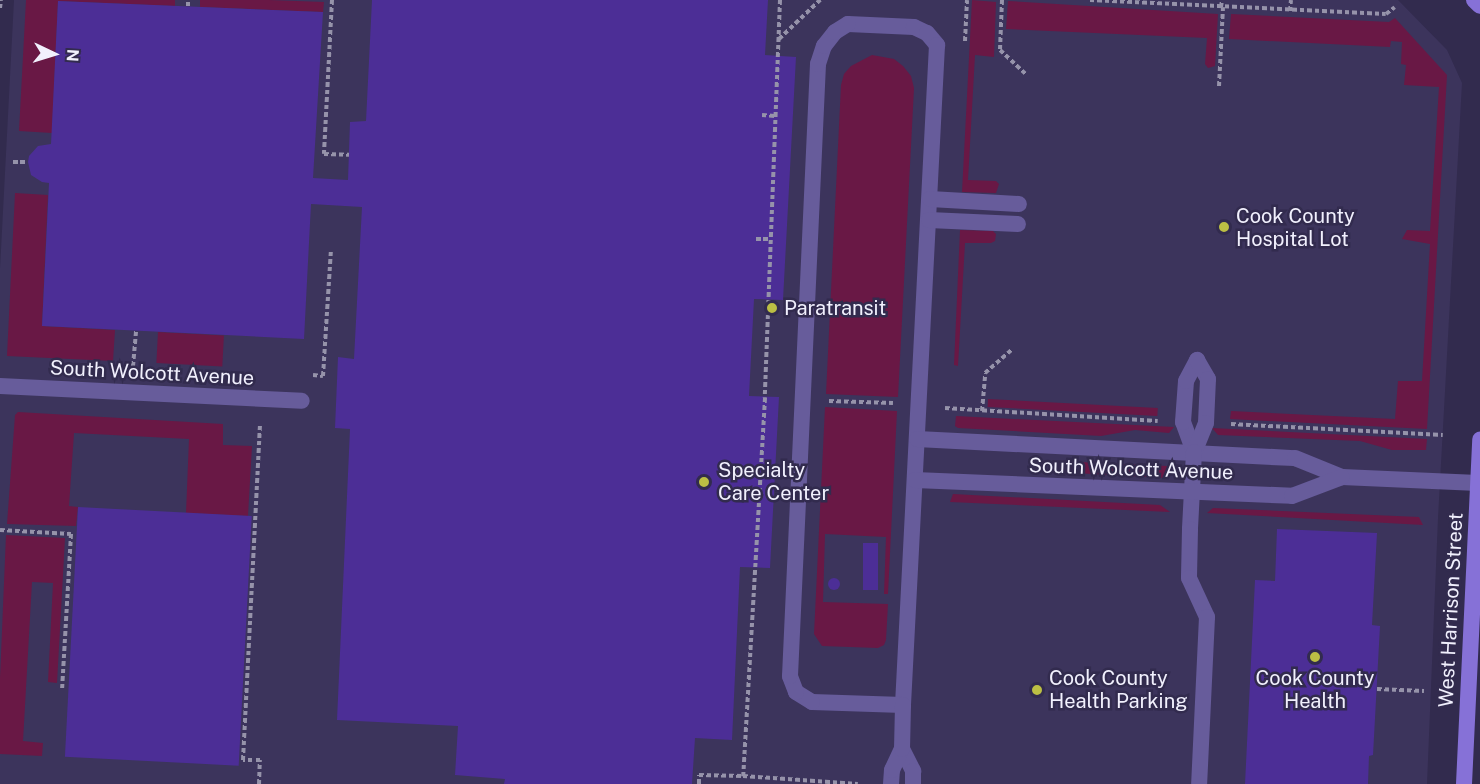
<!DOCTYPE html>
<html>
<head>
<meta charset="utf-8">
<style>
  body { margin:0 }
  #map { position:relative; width:1480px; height:784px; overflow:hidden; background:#322b4e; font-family:"Public Sans",sans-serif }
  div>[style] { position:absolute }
  .built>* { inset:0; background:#3c345c }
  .green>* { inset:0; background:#691845; transform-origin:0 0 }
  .building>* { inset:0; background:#4c2e96; transform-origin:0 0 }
  .round { border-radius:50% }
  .path>* { height:4px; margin-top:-2px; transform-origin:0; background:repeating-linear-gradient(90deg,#9693aa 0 4.5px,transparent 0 7.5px) }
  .service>* { height:16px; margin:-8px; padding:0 8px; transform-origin:8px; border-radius:8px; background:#675c9b }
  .secondary>* { height:16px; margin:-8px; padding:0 8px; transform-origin:8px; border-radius:8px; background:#8671d7 }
  .dots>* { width:16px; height:16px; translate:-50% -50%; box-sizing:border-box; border:3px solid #322b4e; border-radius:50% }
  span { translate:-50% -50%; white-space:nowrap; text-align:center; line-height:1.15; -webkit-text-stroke:5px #322b4e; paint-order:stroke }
  .poi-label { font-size:20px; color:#f1f0fd }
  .left { translate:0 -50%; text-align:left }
  .street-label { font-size:20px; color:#f1f0fd }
  .north { position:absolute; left:24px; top:24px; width:60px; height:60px; -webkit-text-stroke:4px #322b4e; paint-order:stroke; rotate:94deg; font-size:16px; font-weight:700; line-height:24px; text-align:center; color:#f1f0fd }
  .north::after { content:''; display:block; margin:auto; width:21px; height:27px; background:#f1f0fd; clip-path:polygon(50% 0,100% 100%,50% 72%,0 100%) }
</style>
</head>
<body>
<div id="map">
  <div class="built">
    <div style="clip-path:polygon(14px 0,1398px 0,1447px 50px,1462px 83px,1438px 518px,1427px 784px,0 784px,0 269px)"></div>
  </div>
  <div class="green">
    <div style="clip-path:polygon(26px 0,175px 0,175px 6px,58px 1px,52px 133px,19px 131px)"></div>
    <div style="clip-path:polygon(200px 0,269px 0,324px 2px,323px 12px,200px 7px)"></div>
    <div style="clip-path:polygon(972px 0,996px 2px,994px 57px,975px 55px,968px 180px,996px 181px,999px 184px,996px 193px,962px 192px)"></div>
    <div style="clip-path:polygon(1008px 1px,1218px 14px,1215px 66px,1208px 68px,1205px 64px,1207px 38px,1006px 29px)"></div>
    <div style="clip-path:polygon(1231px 14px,1389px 22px,1395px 18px,1447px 75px,1427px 429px,1230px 419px,1231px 411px,1395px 419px,1398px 381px,1422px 381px,1430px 244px,1402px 239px,1407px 230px,1430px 231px,1439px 87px,1404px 85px,1406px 65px,1401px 64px,1402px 42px,1391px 41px,1390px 47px,1229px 39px)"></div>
    <div style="clip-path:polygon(872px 55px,894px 59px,903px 66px,911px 76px,914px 88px,898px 397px,826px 394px,841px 85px,844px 74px,851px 66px)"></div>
    <div style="clip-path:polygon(15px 193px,48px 195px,42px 326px,115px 330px,113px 361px,7px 356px)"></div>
    <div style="clip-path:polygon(960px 230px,993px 231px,996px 234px,995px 241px,991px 243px,965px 243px,958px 366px,954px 365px)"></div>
    <div style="left:158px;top:332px;width:66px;height:31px;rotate:3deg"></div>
    <div style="left:988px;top:399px;width:170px;height:8px;rotate:3deg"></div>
    <div style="clip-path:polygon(825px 407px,897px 411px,888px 594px,884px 594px,886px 537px,825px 534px,823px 602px,888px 604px,886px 640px,884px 645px,878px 648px,822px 646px,814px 634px)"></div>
    <div style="clip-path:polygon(18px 412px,223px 424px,223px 445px,252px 446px,248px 516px,186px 513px,189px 439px,74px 433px,69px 506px,78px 507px,76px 526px,7px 524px,15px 415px)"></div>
    <div style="clip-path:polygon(956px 416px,1174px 427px,1169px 433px,1135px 430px,1101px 436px,958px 428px,955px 426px)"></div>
    <div style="clip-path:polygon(1212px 428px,1427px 439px,1426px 450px,1392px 450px,1360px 441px,1218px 435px)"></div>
    <div style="clip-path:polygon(1057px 461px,1167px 466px,1172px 472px,1165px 478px,1056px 472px)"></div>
    <div style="clip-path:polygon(953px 494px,1160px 505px,1170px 512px,950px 502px)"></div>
    <div style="clip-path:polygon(1213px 508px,1419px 517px,1423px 525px,1207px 513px)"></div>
    <div style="clip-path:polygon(6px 535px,65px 538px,57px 683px,48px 682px,53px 583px,32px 582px,23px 741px,43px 743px,42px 756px,0 754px,0 678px)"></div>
  </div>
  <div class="building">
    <div style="clip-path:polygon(372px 0,768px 0,765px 55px,796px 57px,783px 300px,754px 299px,749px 396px,779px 397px,770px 568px,740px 567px,732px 740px,695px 738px,692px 784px,504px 784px,505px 779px,455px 775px,458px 726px,337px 720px,350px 429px,335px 428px,338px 357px,354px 359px,362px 207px,311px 204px,304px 339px,42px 326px,49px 183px,42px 182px,31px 175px,28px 162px,29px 156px,38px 146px,51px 144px,58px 1px,323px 12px,313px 178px,348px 180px,350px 122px,366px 121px)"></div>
    <div style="left:78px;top:507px;width:174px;height:250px;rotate:3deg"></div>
    <div style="clip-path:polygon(1277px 529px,1377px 533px,1372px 625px,1380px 626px,1373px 755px,1369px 756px,1368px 784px,1245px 784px,1255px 580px,1275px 581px)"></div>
    <div style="left:863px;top:543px;width:15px;height:47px"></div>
    <div class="round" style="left:828px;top:578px;width:12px;height:12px"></div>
  </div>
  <div class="path">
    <div style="left:332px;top:0;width:154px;rotate:93deg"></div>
    <div style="left:324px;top:154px;width:25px;rotate:2deg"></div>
    <div style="left:780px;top:0;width:398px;rotate:92.2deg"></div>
    <div style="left:765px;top:398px;width:379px;rotate:93.3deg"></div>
    <div style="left:743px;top:776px;width:115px;rotate:4deg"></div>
    <div style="left:1002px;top:0;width:50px;rotate:92.3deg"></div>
    <div style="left:1000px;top:50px;width:35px;rotate:43deg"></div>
    <div style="left:1090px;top:0;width:296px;rotate:2.7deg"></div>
    <div style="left:1386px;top:14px;width:11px;rotate:-38deg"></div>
    <div style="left:188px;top:6px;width:6px;rotate:-90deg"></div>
    <div style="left:1221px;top:7px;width:7px;rotate:-82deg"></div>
    <div style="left:0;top:8px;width:8px;rotate:-83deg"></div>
    <div style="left:1290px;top:11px;width:11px;rotate:-85deg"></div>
    <div style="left:779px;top:39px;width:57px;rotate:-43.6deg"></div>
    <div style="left:965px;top:41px;width:41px;rotate:-87.2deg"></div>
    <div style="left:1219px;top:86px;width:79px;rotate:-87.1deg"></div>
    <div style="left:762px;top:115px;width:13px;rotate:4deg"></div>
    <div style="left:13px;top:162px;width:15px"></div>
    <div style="left:756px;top:239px;width:14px"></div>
    <div style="left:133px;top:366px;width:35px;rotate:-85deg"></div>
    <div style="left:313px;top:375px;width:10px;rotate:6deg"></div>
    <div style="left:323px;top:376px;width:126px;rotate:-86.4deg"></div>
    <div style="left:829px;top:401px;width:64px;rotate:1.8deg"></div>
    <div style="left:945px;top:408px;width:213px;rotate:3.5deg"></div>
    <div style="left:982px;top:411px;width:38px;rotate:-85deg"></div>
    <div style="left:985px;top:373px;width:35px;rotate:-41deg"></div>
    <div style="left:1231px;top:424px;width:212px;rotate:3deg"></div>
    <div style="left:0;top:530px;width:71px;rotate:3.2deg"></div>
    <div style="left:71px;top:534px;width:155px;rotate:93.3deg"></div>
    <div style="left:1377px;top:689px;width:47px;rotate:2.4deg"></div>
    <div style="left:259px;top:784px;width:24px;rotate:-88deg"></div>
    <div style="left:260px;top:760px;width:17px;rotate:180deg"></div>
    <div style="left:243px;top:760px;width:336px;rotate:-87.1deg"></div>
    <div style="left:699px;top:784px;width:9px;rotate:-90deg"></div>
    <div style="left:699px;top:775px;width:44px;rotate:1.3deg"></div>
  </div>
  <div class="service">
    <div style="left:848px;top:24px;width:66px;rotate:2.6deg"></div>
    <div style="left:914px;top:27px;width:14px;rotate:25deg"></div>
    <div style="left:927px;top:33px;width:16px;rotate:50deg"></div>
    <div style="left:937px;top:45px;width:661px;rotate:92.95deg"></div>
    <div style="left:903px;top:705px;width:91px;rotate:-178.1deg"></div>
    <div style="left:812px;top:702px;width:19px;rotate:-148deg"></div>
    <div style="left:796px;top:692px;width:17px;rotate:-111deg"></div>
    <div style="left:790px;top:676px;width:613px;rotate:-87.38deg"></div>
    <div style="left:818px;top:64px;width:19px;rotate:-72deg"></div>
    <div style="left:824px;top:46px;width:18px;rotate:-52deg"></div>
    <div style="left:835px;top:32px;width:15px;rotate:-32deg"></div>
    <div style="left:930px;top:199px;width:89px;rotate:3.2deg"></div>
    <div style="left:929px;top:220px;width:89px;rotate:2.6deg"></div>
    <div style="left:0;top:386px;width:302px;rotate:2.8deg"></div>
    <div style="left:917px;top:439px;width:378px;rotate:2.9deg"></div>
    <div style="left:1295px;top:458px;width:51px;rotate:22deg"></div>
    <div style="left:1342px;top:477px;width:136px;rotate:2.5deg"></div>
    <div style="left:1194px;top:452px;width:32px;rotate:-110deg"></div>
    <div style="left:1183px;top:422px;width:41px;rotate:-85.8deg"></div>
    <div style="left:1186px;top:381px;width:24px;rotate:-62deg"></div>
    <div style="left:1197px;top:360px;width:22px;rotate:60deg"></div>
    <div style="left:1208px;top:379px;width:44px;rotate:92.6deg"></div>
    <div style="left:1206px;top:423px;width:31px;rotate:112deg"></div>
    <div style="left:1194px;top:452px;width:77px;rotate:93deg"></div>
    <div style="left:1190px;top:529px;width:49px;rotate:91.2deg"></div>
    <div style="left:1189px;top:578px;width:43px;rotate:65.2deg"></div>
    <div style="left:1207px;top:617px;width:167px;rotate:92.7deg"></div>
    <div style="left:915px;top:480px;width:377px;rotate:2.4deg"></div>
    <div style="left:1292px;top:496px;width:53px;rotate:-20.8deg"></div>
    <div style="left:902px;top:749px;width:25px;rotate:63deg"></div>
    <div style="left:913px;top:771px;width:13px;rotate:90deg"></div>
    <div style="left:891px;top:784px;width:14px;rotate:-86deg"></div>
    <div style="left:892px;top:770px;width:23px;rotate:-65deg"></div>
    <div style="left:902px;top:749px;width:44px;rotate:-88.7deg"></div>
  </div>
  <div class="secondary">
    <div style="left:1474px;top:0;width:8px;rotate:45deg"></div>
    <div style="left:1464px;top:784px;width:345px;rotate:-87.3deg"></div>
  </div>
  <div class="dots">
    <div style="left:1224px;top:227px;background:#bcbf44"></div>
    <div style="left:772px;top:308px;background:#bcbf44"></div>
    <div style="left:704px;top:482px;background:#bcbf44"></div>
    <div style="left:1315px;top:657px;background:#bcbf44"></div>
    <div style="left:1037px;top:690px;background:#bcbf44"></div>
  </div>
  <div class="poi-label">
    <span class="left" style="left:1236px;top:228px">Cook County<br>Hospital Lot</span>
    <span class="left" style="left:784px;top:308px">Paratransit</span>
    <span class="left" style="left:718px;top:482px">Specialty<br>Care Center</span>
    <span class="left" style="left:1049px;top:690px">Cook County<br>Health Parking</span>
    <span style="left:1315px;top:690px">Cook County<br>Health</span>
  </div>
  <div class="street-label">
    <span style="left:152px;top:373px;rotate:3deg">South Wolcott Avenue</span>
    <span style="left:1131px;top:469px;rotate:2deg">South Wolcott Avenue</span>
    <span style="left:1451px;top:610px;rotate:-87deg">West Harrison Street</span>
  </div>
  <div class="north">N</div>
</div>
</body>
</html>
